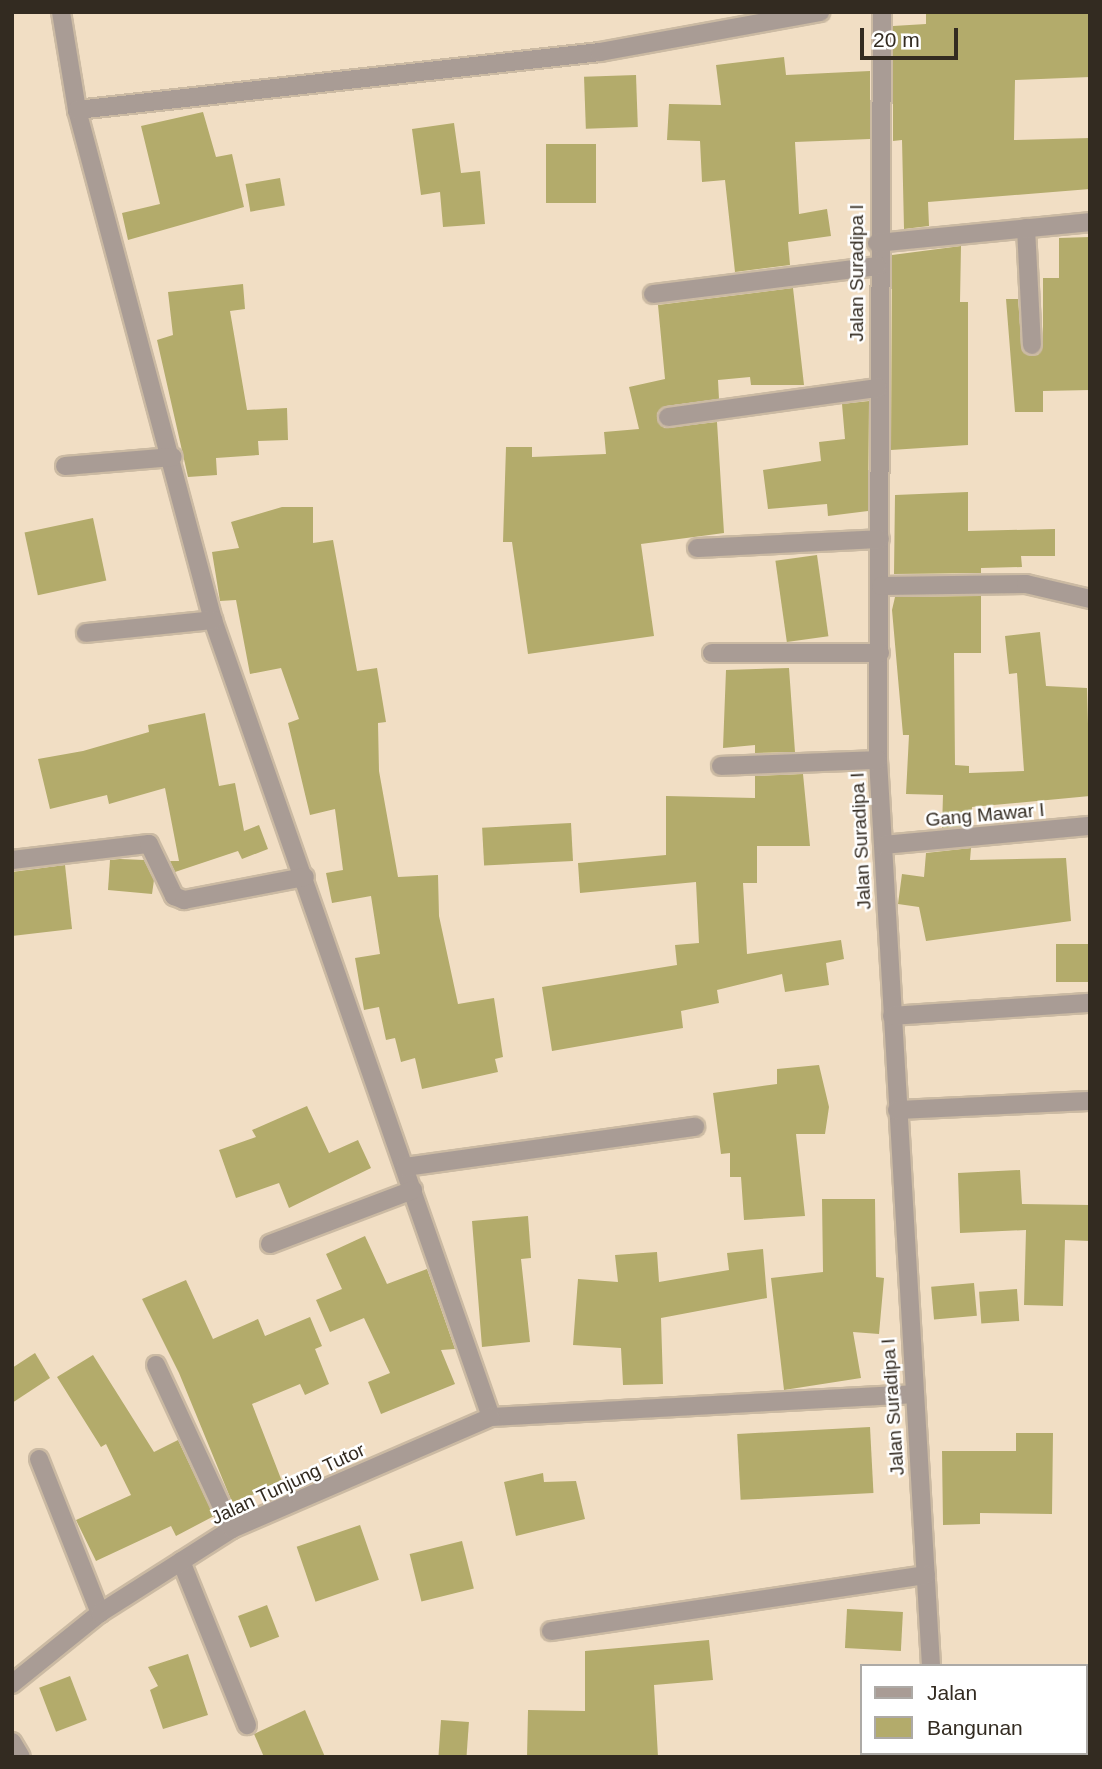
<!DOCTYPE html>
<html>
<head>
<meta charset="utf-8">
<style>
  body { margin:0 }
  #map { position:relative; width:1102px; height:1769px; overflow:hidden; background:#f1dec4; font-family:Arial,sans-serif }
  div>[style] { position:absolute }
  .building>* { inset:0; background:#b3ab6b; transform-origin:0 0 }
  .roads { filter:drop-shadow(2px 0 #cbbaa3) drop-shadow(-2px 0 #cbbaa3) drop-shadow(0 2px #cbbaa3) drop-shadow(0 -2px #cbbaa3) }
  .minor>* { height:18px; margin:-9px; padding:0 9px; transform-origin:9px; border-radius:9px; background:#a99c95 }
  span { translate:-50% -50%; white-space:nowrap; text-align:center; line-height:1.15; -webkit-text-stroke:5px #fff; paint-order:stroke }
  .street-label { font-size:19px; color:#332b21 }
  .frame { position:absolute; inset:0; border:14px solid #332b21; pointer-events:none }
  .legend { position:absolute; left:860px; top:1664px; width:228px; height:91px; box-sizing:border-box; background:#fff; border:2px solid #adaaa6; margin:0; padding:9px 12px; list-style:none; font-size:21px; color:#332b21 }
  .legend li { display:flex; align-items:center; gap:14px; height:35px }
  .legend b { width:35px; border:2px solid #adaaa6 }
  .scale { position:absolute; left:860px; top:28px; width:98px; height:32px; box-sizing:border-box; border:4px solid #332b21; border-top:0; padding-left:9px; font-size:21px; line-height:24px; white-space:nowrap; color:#332b21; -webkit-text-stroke:5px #fff; paint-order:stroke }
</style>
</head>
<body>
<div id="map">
  <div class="building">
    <div style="clip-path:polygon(926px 12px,1090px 12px,1090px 77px,1015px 80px,1014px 140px,1090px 138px,1090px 189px,928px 202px,929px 226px,904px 229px,902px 140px,893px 141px,893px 26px,926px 24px)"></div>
    <div style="clip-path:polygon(784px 57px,786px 75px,870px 71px,870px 139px,795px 142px,799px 214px,827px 209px,831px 236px,788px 242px,790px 265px,735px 272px,725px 180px,702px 182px,700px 141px,667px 140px,669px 104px,721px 105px,716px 65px)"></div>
    <div style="left:636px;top:75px;width:52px;height:52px;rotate:88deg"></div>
    <div style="clip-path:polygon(203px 112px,216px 157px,232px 154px,244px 207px,128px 240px,122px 213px,160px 204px,141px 126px)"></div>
    <div style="clip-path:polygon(454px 123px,461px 173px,480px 171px,485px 224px,443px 227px,440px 192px,421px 195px,412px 129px)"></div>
    <div style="left:546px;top:144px;width:50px;height:59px"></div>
    <div style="left:280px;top:178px;width:28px;height:35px;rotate:80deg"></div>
    <div style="clip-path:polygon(1090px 237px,1090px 390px,1043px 391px,1043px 412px,1015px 412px,1006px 299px,1018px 299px,1022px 351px,1038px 355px,1043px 344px,1043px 278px,1059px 278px,1059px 238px)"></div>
    <div style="clip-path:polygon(961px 246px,960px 302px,968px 302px,968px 445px,891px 450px,892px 255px)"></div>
    <div style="clip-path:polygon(243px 284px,245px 309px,230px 311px,247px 410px,287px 408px,288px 440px,258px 441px,259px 455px,216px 458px,217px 475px,188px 477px,157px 340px,173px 335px,168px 292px)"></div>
    <div style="clip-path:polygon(793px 288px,804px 385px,751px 385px,750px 377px,718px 380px,719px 399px,666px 406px,657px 413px,664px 428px,717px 422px,724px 533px,641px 544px,654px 636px,528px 654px,512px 542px,503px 542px,506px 447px,532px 447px,532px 457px,606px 454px,604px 432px,639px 429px,629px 387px,665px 379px,658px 305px)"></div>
    <div style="clip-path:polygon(869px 401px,868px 511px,828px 516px,827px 504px,768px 509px,763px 470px,821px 461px,819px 442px,845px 439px,842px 404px)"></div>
    <div style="clip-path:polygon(968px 492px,968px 531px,1055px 529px,1055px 556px,1021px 556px,1022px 567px,981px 568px,981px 573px,894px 574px,895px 495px)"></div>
    <div style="clip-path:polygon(282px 507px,313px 507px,313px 543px,333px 540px,357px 671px,377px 668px,386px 722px,378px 723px,379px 771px,398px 877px,438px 875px,439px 916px,458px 1004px,494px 998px,503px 1057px,495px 1059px,498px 1072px,422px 1089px,415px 1058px,401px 1062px,395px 1038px,386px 1040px,379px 1007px,364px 1010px,355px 958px,380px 954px,371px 896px,332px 903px,326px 873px,343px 870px,335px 809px,310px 815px,288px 723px,299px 719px,281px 668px,250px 674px,236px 600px,220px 601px,212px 552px,239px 548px,231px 522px)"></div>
    <div style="left:93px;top:518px;width:64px;height:70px;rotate:78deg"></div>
    <div style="left:817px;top:555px;width:82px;height:42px;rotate:82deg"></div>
    <div style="clip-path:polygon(981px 596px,981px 653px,954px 653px,955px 765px,969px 766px,969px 773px,1024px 771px,1017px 673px,1009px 674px,1005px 636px,1040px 632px,1046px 686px,1087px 688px,1090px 796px,972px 807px,971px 826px,942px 828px,943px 795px,906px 794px,909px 735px,903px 735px,892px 610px,895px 597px)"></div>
    <div style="clip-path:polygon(789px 668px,795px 752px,755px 753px,755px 745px,723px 748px,726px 670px)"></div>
    <div style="clip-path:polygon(205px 713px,219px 786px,235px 783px,244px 831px,259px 825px,268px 849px,242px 859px,238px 851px,175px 872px,170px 861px,179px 861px,165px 788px,109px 804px,107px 795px,50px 809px,38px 759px,83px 751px,149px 732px,148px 725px)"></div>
    <div style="clip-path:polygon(803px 774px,810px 846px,757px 846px,757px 883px,743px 883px,747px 954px,841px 940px,844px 959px,826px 963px,829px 985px,785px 992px,782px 974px,717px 990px,719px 1003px,681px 1011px,683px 1028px,552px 1051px,542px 987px,677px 965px,675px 945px,699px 943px,696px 882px,580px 893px,578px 863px,666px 855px,666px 796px,755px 798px,755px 776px)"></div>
    <div style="left:571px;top:823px;width:38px;height:89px;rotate:87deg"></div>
    <div style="clip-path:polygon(971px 848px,970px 860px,1066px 858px,1071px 921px,926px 941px,919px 907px,898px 904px,902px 874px,924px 877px,926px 853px)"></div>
    <div style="clip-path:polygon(120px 859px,144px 860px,154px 880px,152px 894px,108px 890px,110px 860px)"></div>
    <div style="clip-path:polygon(65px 865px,72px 929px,12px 936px,12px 872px)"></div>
    <div style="left:1090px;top:944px;width:38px;height:34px;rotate:90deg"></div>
    <div style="clip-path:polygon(819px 1065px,829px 1107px,825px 1134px,796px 1134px,805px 1216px,744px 1220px,741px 1177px,730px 1177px,730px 1153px,721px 1154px,713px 1093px,777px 1084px,777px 1069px)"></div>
    <div style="clip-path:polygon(307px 1106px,329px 1153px,358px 1140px,371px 1168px,289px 1208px,279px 1183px,236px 1198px,219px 1150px,256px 1137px,252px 1130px)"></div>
    <div style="clip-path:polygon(1020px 1170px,1022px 1204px,1090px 1205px,1090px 1241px,1065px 1240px,1063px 1306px,1024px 1305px,1026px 1230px,960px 1233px,958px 1173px)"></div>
    <div style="clip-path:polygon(822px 1199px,875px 1199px,876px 1277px,884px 1278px,879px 1334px,853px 1332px,861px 1378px,784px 1390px,771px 1278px,823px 1272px)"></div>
    <div style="clip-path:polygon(528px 1216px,531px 1258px,521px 1259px,530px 1342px,482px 1347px,472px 1221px)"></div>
    <div style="clip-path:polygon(365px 1236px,387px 1284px,427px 1269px,455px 1349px,441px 1350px,455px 1384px,381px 1414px,368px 1382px,390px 1373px,364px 1318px,330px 1332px,316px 1300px,342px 1289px,326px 1254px)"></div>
    <div style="clip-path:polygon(763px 1249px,767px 1298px,661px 1318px,663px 1384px,623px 1385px,621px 1348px,573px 1345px,578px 1279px,618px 1282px,615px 1255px,657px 1252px,659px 1282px,729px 1270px,727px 1253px)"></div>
    <div style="clip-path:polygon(186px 1280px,213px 1339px,258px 1319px,265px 1336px,310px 1317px,322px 1346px,315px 1349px,329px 1384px,305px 1395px,300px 1384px,252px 1404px,283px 1484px,232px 1502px,179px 1373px,142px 1299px)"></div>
    <div style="left:974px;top:1283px;width:33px;height:43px;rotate:85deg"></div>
    <div style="left:1017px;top:1289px;width:32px;height:38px;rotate:86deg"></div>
    <div style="clip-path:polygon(35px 1353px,50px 1378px,12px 1403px,12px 1368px)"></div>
    <div style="clip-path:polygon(93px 1355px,154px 1452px,178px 1440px,214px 1516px,176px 1536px,171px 1526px,96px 1561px,76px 1520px,131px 1495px,106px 1444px,101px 1447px,57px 1377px)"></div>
    <div style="left:870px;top:1427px;width:66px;height:133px;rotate:87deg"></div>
    <div style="clip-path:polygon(1016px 1433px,1053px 1433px,1052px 1514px,980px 1513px,980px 1524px,943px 1525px,942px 1451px,1016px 1451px)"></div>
    <div style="clip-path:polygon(543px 1473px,544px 1482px,576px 1481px,585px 1519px,516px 1536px,504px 1482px)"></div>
    <div style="left:360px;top:1525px;width:58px;height:67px;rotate:71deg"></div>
    <div style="left:462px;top:1541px;width:49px;height:54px;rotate:76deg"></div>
    <div style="left:267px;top:1605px;width:34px;height:31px;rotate:69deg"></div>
    <div style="left:847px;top:1609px;width:56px;height:39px;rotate:3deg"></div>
    <div style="clip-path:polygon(709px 1640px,713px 1680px,654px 1685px,658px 1757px,527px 1757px,528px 1710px,585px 1711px,585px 1651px)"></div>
    <div style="clip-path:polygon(188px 1654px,208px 1715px,163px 1729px,150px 1690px,158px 1686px,148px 1667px)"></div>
    <div style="left:70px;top:1676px;width:47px;height:33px;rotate:69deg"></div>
    <div style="clip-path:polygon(305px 1710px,325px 1757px,264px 1757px,254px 1734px)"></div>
    <div style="left:441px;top:1720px;width:28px;height:37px;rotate:4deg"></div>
  </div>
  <div class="roads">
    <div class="minor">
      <div style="left:61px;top:12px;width:99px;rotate:80.7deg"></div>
      <div style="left:77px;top:110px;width:528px;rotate:75.07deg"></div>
      <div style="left:213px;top:620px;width:844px;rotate:70.77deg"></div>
      <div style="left:491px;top:1417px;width:422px;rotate:-3.1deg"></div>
      <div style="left:882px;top:12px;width:748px;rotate:90.31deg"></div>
      <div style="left:878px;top:760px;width:908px;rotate:86.65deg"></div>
      <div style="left:77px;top:110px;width:526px;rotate:-6.33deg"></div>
      <div style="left:600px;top:52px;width:224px;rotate:-10.3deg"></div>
      <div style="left:1026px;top:228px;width:117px;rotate:87.1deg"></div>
      <div style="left:877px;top:243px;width:214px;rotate:-5.6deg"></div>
      <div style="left:653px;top:294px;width:226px;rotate:-7.1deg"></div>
      <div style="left:668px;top:417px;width:212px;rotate:-7.9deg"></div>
      <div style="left:65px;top:466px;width:108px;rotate:-4.8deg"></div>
      <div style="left:697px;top:548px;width:183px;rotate:-2.8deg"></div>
      <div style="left:881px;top:586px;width:145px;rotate:-0.8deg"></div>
      <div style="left:1026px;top:584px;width:66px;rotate:13.2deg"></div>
      <div style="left:86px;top:633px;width:128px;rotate:-5.8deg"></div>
      <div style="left:712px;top:653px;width:168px"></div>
      <div style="left:721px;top:766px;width:157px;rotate:-2.2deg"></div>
      <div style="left:884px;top:845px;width:207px;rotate:-5.3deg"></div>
      <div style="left:12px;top:860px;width:138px;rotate:-6.7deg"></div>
      <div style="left:149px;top:844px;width:58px;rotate:64.3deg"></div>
      <div style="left:174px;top:896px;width:11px;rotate:22deg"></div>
      <div style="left:184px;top:900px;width:123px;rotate:-10.8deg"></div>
      <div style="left:892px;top:1016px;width:198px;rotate:-3.8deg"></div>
      <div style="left:897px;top:1110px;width:193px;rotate:-2.7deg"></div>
      <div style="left:405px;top:1167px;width:293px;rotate:-7.9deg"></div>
      <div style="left:270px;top:1244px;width:153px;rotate:-20.7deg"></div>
      <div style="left:156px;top:1365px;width:181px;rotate:65.1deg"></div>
      <div style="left:39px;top:1459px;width:166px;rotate:68.4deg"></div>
      <div style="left:181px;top:1561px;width:177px;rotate:68.1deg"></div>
      <div style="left:551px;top:1631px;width:379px;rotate:-8.5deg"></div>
      <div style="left:12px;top:1684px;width:113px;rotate:-38.9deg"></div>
      <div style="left:100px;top:1613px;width:156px;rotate:-32.5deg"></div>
      <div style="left:232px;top:1529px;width:282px;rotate:-23.4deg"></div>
      <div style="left:12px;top:1742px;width:17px;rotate:59deg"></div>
      <div style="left:932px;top:1753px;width:4px;rotate:90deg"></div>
    </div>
  </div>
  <div class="street-label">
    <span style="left:857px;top:273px;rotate:-90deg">Jalan Suradipa I</span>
    <span style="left:985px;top:815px;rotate:-5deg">Gang Mawar I</span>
    <span style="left:861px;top:841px;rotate:-93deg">Jalan Suradipa I</span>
    <span style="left:893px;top:1407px;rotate:-94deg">Jalan Suradipa I</span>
    <span style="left:288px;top:1484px;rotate:-25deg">Jalan Tunjung Tutor</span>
  </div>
  <div class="frame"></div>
  <ul class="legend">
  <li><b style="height:9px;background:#a99c95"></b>Jalan</li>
  <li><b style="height:19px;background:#b3ab6b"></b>Bangunan</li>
  </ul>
  <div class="scale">20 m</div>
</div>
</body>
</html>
